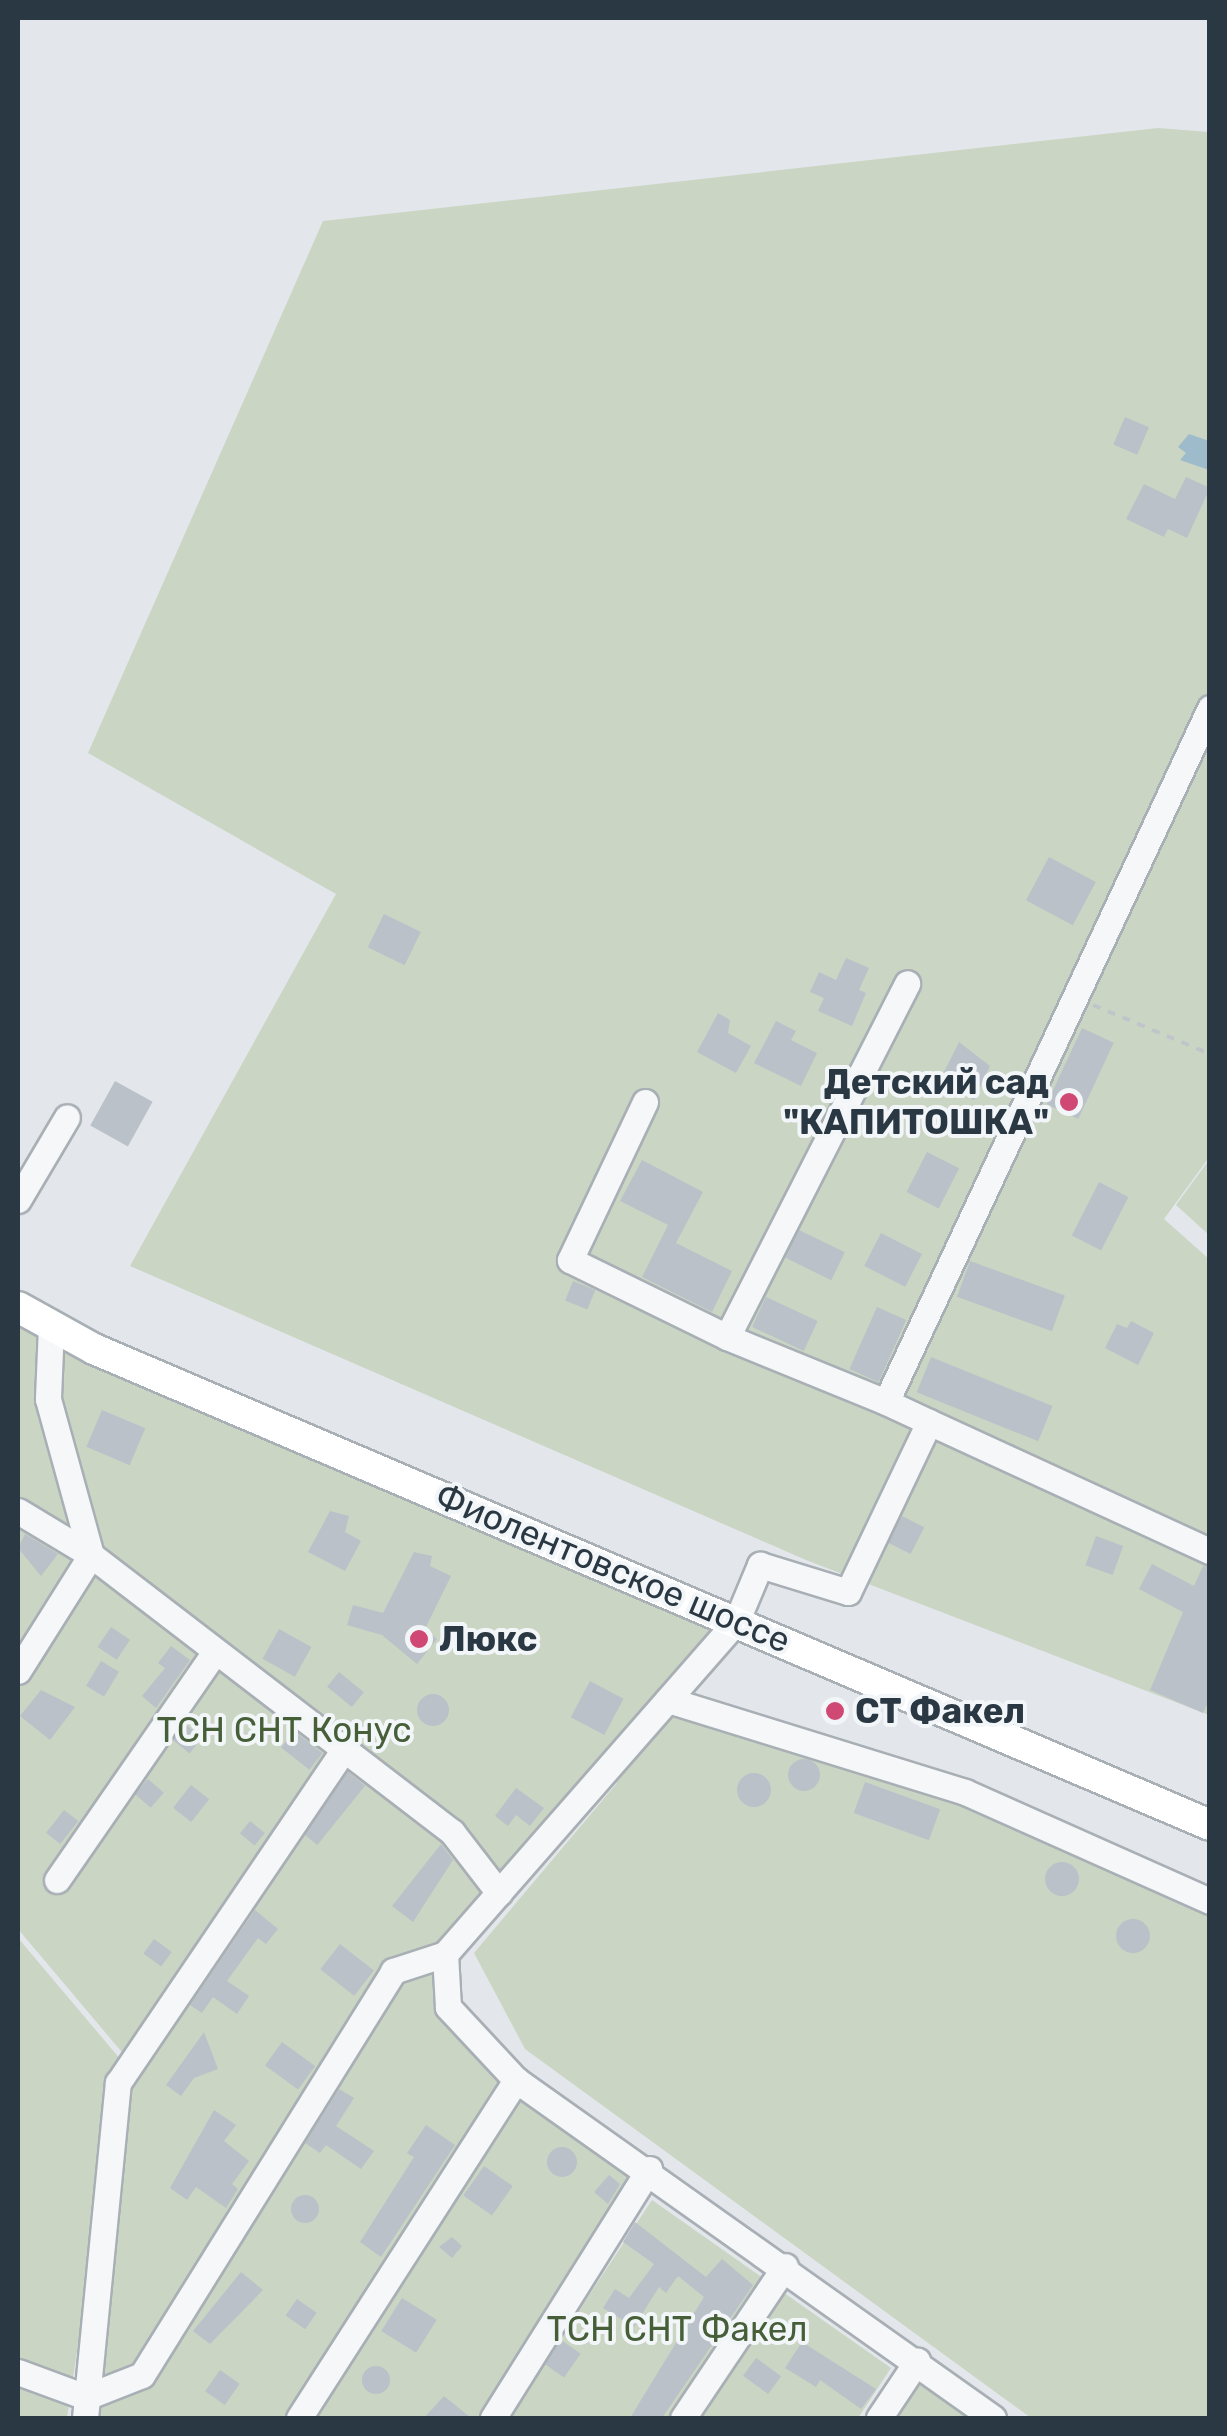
<!DOCTYPE html>
<html>
<head>
<meta charset="utf-8">
<style>
  body { margin:0 }
  #map { position:relative; width:1227px; height:2436px; overflow:hidden; background:#e3e7eb; font-family:Rubik,sans-serif }
  div>[style] { position:absolute }
  .green>* { inset:0; background:#cbd5c4 }
  .water>* { inset:0; background:#9ebbcb }
  .building>* { inset:0; background:#bac1c8; transform-origin:0 0 }
  .round { border-radius:50% }
  .path>* { height:4px; margin-top:-2px; transform-origin:0; background:repeating-linear-gradient(90deg,#c1c5ca 0 8px,transparent 0 16px) }
  .roads { filter:drop-shadow(2px 0 #a8afb5) drop-shadow(-2px 0 #a8afb5) drop-shadow(0 2px #a8afb5) drop-shadow(0 -2px #a8afb5) }
  .minor>* { height:25px; margin:-12.5px; padding:0 12.5px; transform-origin:12.5px; border-radius:12.5px; background:#f6f7f9 }
  .major>* { height:30px; margin:-15px; padding:0 15px; transform-origin:15px; border-radius:15px; background:#fff }
  .dots>* { width:28px; height:28px; translate:-50% -50%; box-sizing:border-box; border:5px solid #f2f6f8; border-radius:50% }
  span { translate:-50% -50%; white-space:nowrap; text-align:center; line-height:1.15; -webkit-text-stroke:8px #f2f6f8; paint-order:stroke }
  .poi-label { font-size:35px; color:#2a3843; font-weight:700 }
  .right { translate:-100% -50%; text-align:right }
  .left { translate:0 -50%; text-align:left }
  .street-label { font-size:35px; color:#2a3843 }
  .park-label { font-size:35px; color:#465f38 }
  .frame { position:absolute; inset:0; border:20px solid #2a3843; pointer-events:none }
</style>
</head>
<body>
<div id="map">
  <div class="green">
    <div style="clip-path:polygon(1158px 128px,1209px 132px,1210px 1156px,1164px 1219px,1209px 1259px,1209px 1715px,806px 1560px,130px 1266px,336px 894px,88px 753px,323px 221px)"></div>
    <div style="clip-path:polygon(1209px 1160px,1209px 1235px,1176px 1205px)"></div>
    <div style="clip-path:polygon(18px 1319px,721px 1624px,665px 1682px,962px 1796px,1209px 1908px,1209px 2418px,1031px 2418px,525px 2049px,474px 1953px,617px 1783px,609px 1777px,441px 1949px,442px 2013px,650px 2186px,501px 2418px,78px 2418px,126px 2057px,18px 1929px)"></div>
    <div style="clip-path:polygon(18px 1938px,121px 2060px,67px 2418px,18px 2418px)"></div>
    <div style="clip-path:polygon(652px 2200px,891px 2368px,858px 2418px,508px 2418px)"></div>
    <div style="clip-path:polygon(917px 2370px,977px 2418px,885px 2418px)"></div>
  </div>
  <div class="water">
    <div style="clip-path:polygon(1189px 434px,1209px 441px,1209px 470px,1180px 460px,1186px 453px,1178px 447px)"></div>
  </div>
  <div class="building">
    <div style="left:1125px;top:417px;width:26px;height:30px;rotate:23deg"></div>
    <div style="clip-path:polygon(1186px 477px,1210px 488px,1187px 538px,1168px 529px,1164px 537px,1126px 519px,1144px 484px,1175px 499px)"></div>
    <div style="left:1049px;top:857px;width:53px;height:49px;rotate:28deg"></div>
    <div style="left:384px;top:914px;width:41px;height:37px;rotate:26deg"></div>
    <div style="clip-path:polygon(846px 958px,869px 968px,859px 990px,866px 993px,852px 1026px,818px 1011px,824px 998px,810px 992px,819px 972px,836px 980px)"></div>
    <div style="clip-path:polygon(718px 1013px,730px 1020px,728px 1033px,751px 1046px,736px 1073px,697px 1052px)"></div>
    <div style="clip-path:polygon(776px 1021px,796px 1031px,791px 1040px,817px 1053px,801px 1086px,754px 1063px)"></div>
    <div style="left:1082px;top:1028px;width:35px;height:84px;rotate:25deg"></div>
    <div style="clip-path:polygon(959px 1042px,990px 1066px,974px 1100px,939px 1082px)"></div>
    <div style="left:115px;top:1081px;width:43px;height:51px;rotate:29deg"></div>
    <div style="left:927px;top:1152px;width:36px;height:45px;rotate:27deg"></div>
    <div style="clip-path:polygon(642px 1160px,703px 1192px,676px 1243px,732px 1271px,712px 1312px,642px 1277px,668px 1225px,620px 1201px)"></div>
    <div style="left:1099px;top:1182px;width:33px;height:60px;rotate:27deg"></div>
    <div style="left:799px;top:1230px;width:51px;height:31px;rotate:26deg"></div>
    <div style="left:881px;top:1233px;width:46px;height:37px;rotate:27deg"></div>
    <div style="left:970px;top:1261px;width:101px;height:38px;rotate:20deg"></div>
    <div style="left:573px;top:1281px;width:24px;height:21px;rotate:22deg"></div>
    <div style="left:766px;top:1297px;width:57px;height:33px;rotate:25deg"></div>
    <div style="left:877px;top:1307px;width:32px;height:68px;rotate:24deg"></div>
    <div style="clip-path:polygon(1131px 1321px,1154px 1333px,1138px 1365px,1105px 1348px,1117px 1324px,1127px 1328px)"></div>
    <div style="left:931px;top:1357px;width:131px;height:38px;rotate:22deg"></div>
    <div style="left:102px;top:1410px;width:47px;height:40px;rotate:23deg"></div>
    <div style="clip-path:polygon(330px 1511px,349px 1516px,345px 1532px,361px 1541px,345px 1571px,308px 1552px)"></div>
    <div style="left:902px;top:1516px;width:25px;height:30px;rotate:27deg"></div>
    <div style="clip-path:polygon(25px 1534px,58px 1554px,41px 1576px,18px 1548px)"></div>
    <div style="left:1096px;top:1536px;width:29px;height:31px;rotate:20deg"></div>
    <div style="clip-path:polygon(414px 1552px,432px 1556px,430px 1566px,451px 1576px,425px 1629px,437px 1639px,417px 1664px,382px 1635px,347px 1625px,353px 1605px,383px 1613px)"></div>
    <div style="clip-path:polygon(1152px 1564px,1194px 1586px,1203px 1566px,1210px 1567px,1210px 1698px,1203px 1713px,1150px 1690px,1183px 1612px,1139px 1589px)"></div>
    <div style="left:111px;top:1627px;width:23px;height:24px;rotate:34deg"></div>
    <div style="left:279px;top:1629px;width:37px;height:34px;rotate:29deg"></div>
    <div style="clip-path:polygon(171px 1646px,190px 1660px,156px 1708px,142px 1696px,165px 1668px,158px 1663px)"></div>
    <div style="left:101px;top:1661px;width:21px;height:29px;rotate:31deg"></div>
    <div style="left:339px;top:1672px;width:32px;height:19px;rotate:39deg"></div>
    <div style="left:590px;top:1681px;width:38px;height:41px;rotate:28deg"></div>
    <div style="clip-path:polygon(41px 1690px,75px 1707px,50px 1740px,20px 1716px)"></div>
    <div class="round" style="left:417px;top:1694px;width:32px;height:32px"></div>
    <div style="left:185px;top:1724px;width:22px;height:20px;rotate:39deg"></div>
    <div style="left:294px;top:1731px;width:36px;height:21px;rotate:38deg"></div>
    <div class="round" style="left:788px;top:1759px;width:32px;height:32px"></div>
    <div style="left:348px;top:1772px;width:22px;height:76px;rotate:39deg"></div>
    <div class="round" style="left:737px;top:1773px;width:34px;height:34px"></div>
    <div style="left:148px;top:1779px;width:21px;height:20px;rotate:41deg"></div>
    <div style="left:865px;top:1782px;width:80px;height:33px;rotate:20deg"></div>
    <div style="left:191px;top:1785px;width:23px;height:29px;rotate:38deg"></div>
    <div style="clip-path:polygon(516px 1788px,544px 1808px,530px 1826px,516px 1815px,508px 1826px,495px 1816px)"></div>
    <div style="left:64px;top:1810px;width:18px;height:29px;rotate:38deg"></div>
    <div style="left:250px;top:1821px;width:19px;height:16px;rotate:39deg"></div>
    <div style="clip-path:polygon(441px 1844px,453px 1860px,413px 1922px,392px 1906px)"></div>
    <div class="round" style="left:1045px;top:1862px;width:34px;height:34px"></div>
    <div style="clip-path:polygon(255px 1910px,278px 1929px,266px 1944px,258px 1938px,227px 1981px,249px 1996px,237px 2014px,213px 1997px,202px 2013px,190px 2005px)"></div>
    <div class="round" style="left:1116px;top:1919px;width:34px;height:34px"></div>
    <div style="left:154px;top:1939px;width:22px;height:18px;rotate:36deg"></div>
    <div style="left:340px;top:1944px;width:43px;height:32px;rotate:38deg"></div>
    <div style="clip-path:polygon(204px 2032px,218px 2069px,194px 2078px,181px 2096px,166px 2085px)"></div>
    <div style="left:282px;top:2042px;width:41px;height:29px;rotate:36deg"></div>
    <div style="clip-path:polygon(339px 2089px,354px 2098px,336px 2126px,374px 2151px,361px 2169px,326px 2145px,320px 2153px,305px 2143px)"></div>
    <div style="clip-path:polygon(214px 2110px,236px 2125px,224px 2141px,249px 2161px,232px 2184px,238px 2189px,226px 2208px,196px 2187px,187px 2200px,170px 2188px)"></div>
    <div style="clip-path:polygon(426px 2125px,455px 2145px,381px 2257px,360px 2242px,414px 2157px,407px 2153px)"></div>
    <div class="round" style="left:547px;top:2147px;width:30px;height:30px"></div>
    <div style="left:484px;top:2166px;width:35px;height:36px;rotate:35deg"></div>
    <div style="clip-path:polygon(609px 2175px,620px 2184px,608px 2204px,594px 2192px)"></div>
    <div class="round" style="left:291px;top:2195px;width:28px;height:28px"></div>
    <div style="clip-path:polygon(635px 2222px,706px 2277px,722px 2259px,753px 2285px,662px 2418px,630px 2418px,704px 2297px,678px 2276px,666px 2293px,659px 2287px,634px 2327px,603px 2308px,615px 2289px,629px 2298px,654px 2264px,623px 2242px)"></div>
    <div style="clip-path:polygon(452px 2237px,462px 2246px,452px 2258px,439px 2247px)"></div>
    <div style="clip-path:polygon(241px 2272px,263px 2290px,210px 2344px,193px 2331px)"></div>
    <div style="left:402px;top:2298px;width:41px;height:39px;rotate:32deg"></div>
    <div style="left:297px;top:2299px;width:24px;height:20px;rotate:35deg"></div>
    <div style="left:561px;top:2340px;width:24px;height:29px;rotate:35deg"></div>
    <div style="clip-path:polygon(802px 2342px,876px 2389px,861px 2409px,820px 2380px,816px 2387px,785px 2368px)"></div>
    <div style="left:756px;top:2358px;width:31px;height:22px;rotate:36deg"></div>
    <div class="round" style="left:362px;top:2366px;width:28px;height:28px"></div>
    <div style="left:220px;top:2370px;width:24px;height:26px;rotate:35deg"></div>
    <div style="clip-path:polygon(444px 2396px,454px 2404px,471px 2418px,424px 2418px)"></div>
  </div>
  <div class="path">
    <div style="left:1093px;top:1005px;width:127px;rotate:22.7deg"></div>
  </div>
  <div class="roads">
    <div class="minor">
      <div style="left:645px;top:1102px;width:175px;rotate:115.4deg"></div>
      <div style="left:570px;top:1260px;width:175px;rotate:26.1deg"></div>
      <div style="left:18px;top:1200px;width:96px;rotate:-59.4deg"></div>
      <div style="left:51px;top:1326px;width:73px;rotate:92.4deg"></div>
      <div style="left:48px;top:1399px;width:162px;rotate:74.6deg"></div>
      <div style="left:91px;top:1555px;width:455px;rotate:37.5deg"></div>
      <div style="left:452px;top:1832px;width:77px;rotate:52.4deg"></div>
      <div style="left:886px;top:1402px;width:172px;rotate:-157.8deg"></div>
      <div style="left:727px;top:1337px;width:397px;rotate:-63deg"></div>
      <div style="left:929px;top:1422px;width:309px;rotate:24.7deg"></div>
      <div style="left:18px;top:1511px;width:85px;rotate:31.1deg"></div>
      <div style="left:91px;top:1555px;width:137px;rotate:122.2deg"></div>
      <div style="left:668px;top:1700px;width:311px;rotate:17.2deg"></div>
      <div style="left:965px;top:1792px;width:268px;rotate:24deg"></div>
      <div style="left:57px;top:1880px;width:277px;rotate:-55.3deg"></div>
      <div style="left:18px;top:2372px;width:72px;rotate:20.2deg"></div>
      <div style="left:86px;top:2397px;width:60px;rotate:-21.4deg"></div>
      <div style="left:142px;top:2375px;width:476px;rotate:-58.1deg"></div>
      <div style="left:393px;top:1971px;width:55px;rotate:-18.1deg"></div>
      <div style="left:85px;top:2418px;width:337px;rotate:-84.4deg"></div>
      <div style="left:118px;top:2083px;width:400px;rotate:-55.9deg"></div>
      <div style="left:299px;top:2418px;width:402px;rotate:-57.3deg"></div>
      <div style="left:493px;top:2418px;width:294px;rotate:-57.9deg"></div>
      <div style="left:683px;top:2418px;width:183px;rotate:-56.1deg"></div>
      <div style="left:879px;top:2418px;width:69px;rotate:-56.3deg"></div>
      <div style="left:993px;top:2418px;width:585px;rotate:-144.68deg"></div>
      <div style="left:516px;top:2080px;width:100px;rotate:-133deg"></div>
      <div style="left:448px;top:2007px;width:53px;rotate:-93.2deg"></div>
      <div style="left:445px;top:1954px;width:444px;rotate:-48.8deg"></div>
      <div style="left:737px;top:1620px;width:60px;rotate:-67.3deg"></div>
      <div style="left:760px;top:1565px;width:92px;rotate:17.1deg"></div>
      <div style="left:848px;top:1592px;width:188px;rotate:-64.5deg"></div>
      <div style="left:929px;top:1422px;width:47px;rotate:-155.1deg"></div>
      <div style="left:886px;top:1402px;width:766px;rotate:-64.97deg"></div>
    </div>
    <div class="major">
      <div style="left:18px;top:1307px;width:87px;rotate:28.9deg"></div>
      <div style="left:94px;top:1349px;width:1213px;rotate:23.1deg"></div>
    </div>
  </div>
  <div class="dots">
    <div style="left:1069px;top:1102px;background:#cf4974"></div>
    <div style="left:419px;top:1639px;background:#cf4974"></div>
    <div style="left:835px;top:1711px;background:#cf4974"></div>
  </div>
  <div class="poi-label">
    <span class="right" style="left:1049px;top:1102px">Детский сад<br>"КАПИТОШКА"</span>
    <span class="left" style="left:439px;top:1639px">Люкс</span>
    <span class="left" style="left:855px;top:1711px">СТ Факел</span>
  </div>
  <div class="street-label">
    <span style="left:613px;top:1568px;rotate:23deg">Фиолентовское шоссе</span>
  </div>
  <div class="park-label">
    <span style="left:284px;top:1730px">ТСН СНТ Конус</span>
    <span style="left:677px;top:2329px">ТСН СНТ Факел</span>
  </div>
  <div class="frame"></div>
</div>
</body>
</html>
